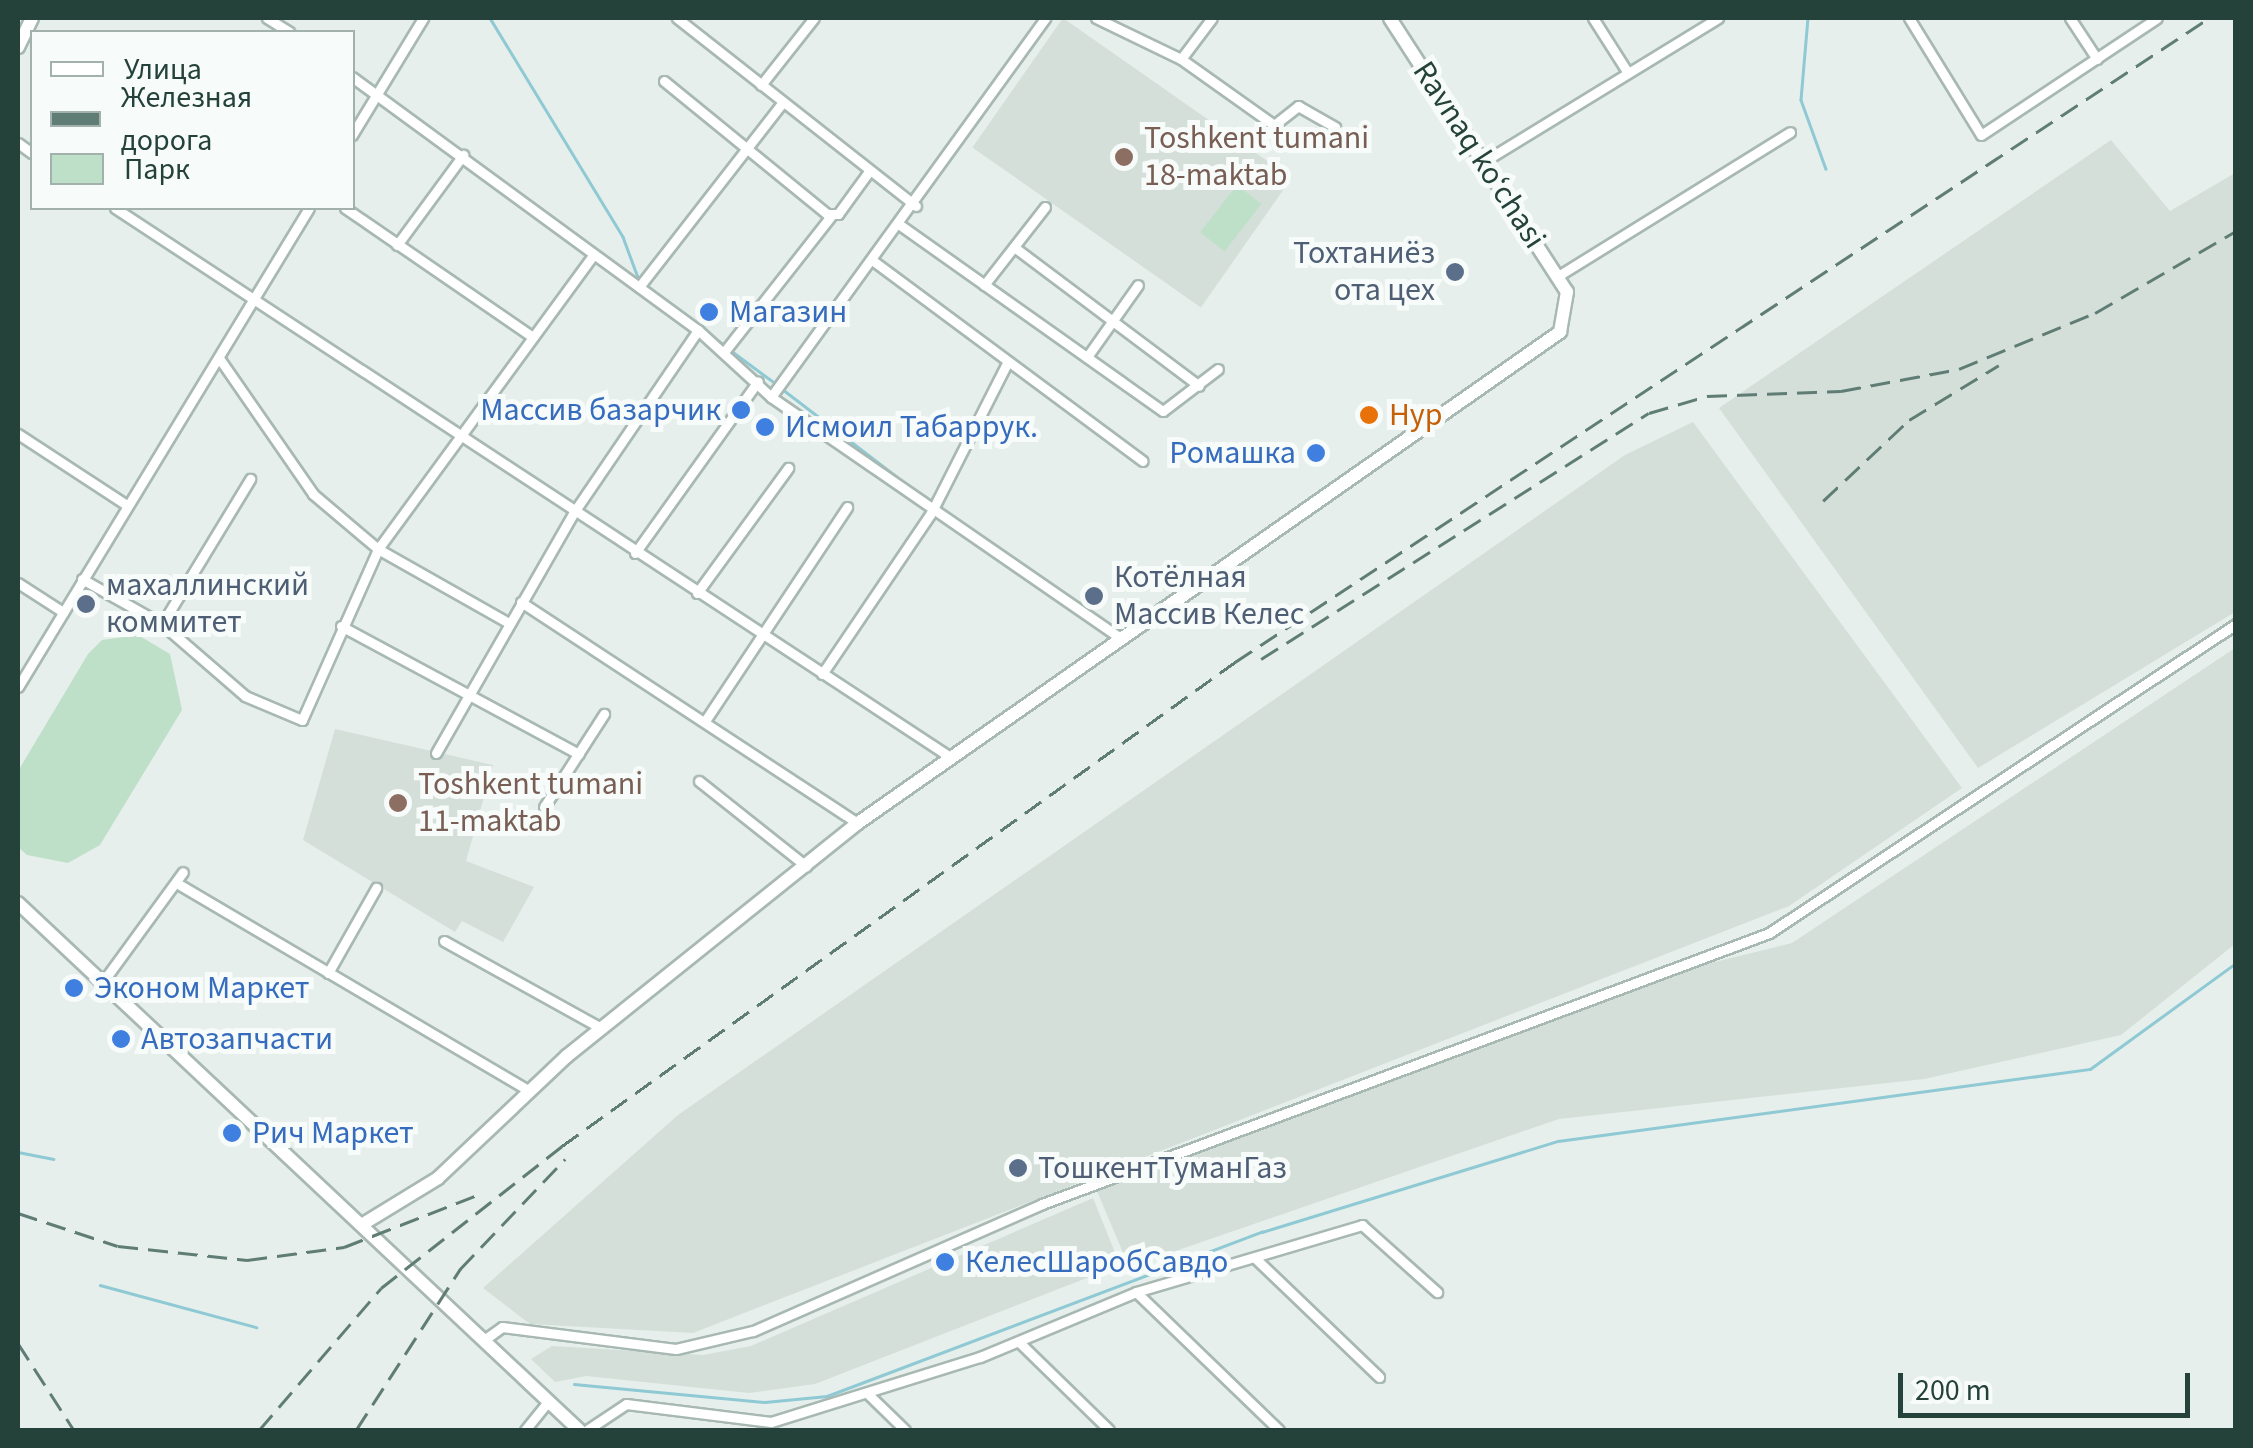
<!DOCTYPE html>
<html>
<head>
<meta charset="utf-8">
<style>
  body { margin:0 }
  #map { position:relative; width:2253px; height:1448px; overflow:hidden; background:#e6efeb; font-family:"Source Sans 3",sans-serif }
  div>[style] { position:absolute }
  .built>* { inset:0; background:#d4dfda; transform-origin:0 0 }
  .green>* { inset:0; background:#bfe0c8; transform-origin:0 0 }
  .stream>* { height:2.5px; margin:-1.25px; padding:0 1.25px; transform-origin:1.25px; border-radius:1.25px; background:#8ec9d4 }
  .roads { filter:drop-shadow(2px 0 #a8b8b2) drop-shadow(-2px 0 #a8b8b2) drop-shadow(0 2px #a8b8b2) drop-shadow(0 -2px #a8b8b2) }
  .street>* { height:9px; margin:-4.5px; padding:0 4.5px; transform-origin:4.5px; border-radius:4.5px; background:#fff }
  .secondary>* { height:12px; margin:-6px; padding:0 6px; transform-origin:6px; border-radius:6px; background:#fff }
  .rail>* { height:2.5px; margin-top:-1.25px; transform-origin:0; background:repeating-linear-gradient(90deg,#5f7d75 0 20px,transparent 0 30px) }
  .dots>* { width:28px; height:28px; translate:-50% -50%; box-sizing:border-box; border:5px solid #f7fbf9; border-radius:50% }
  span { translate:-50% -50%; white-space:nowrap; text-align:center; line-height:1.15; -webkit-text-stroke:10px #f7fbf9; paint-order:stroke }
  .education-label { font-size:32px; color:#785e54 }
  .left { translate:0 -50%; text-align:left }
  .street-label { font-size:32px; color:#24423a }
  .service-label { font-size:32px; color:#4e5e75 }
  .right { translate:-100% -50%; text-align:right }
  .shop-label { font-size:32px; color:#366cbe }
  .food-label { font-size:32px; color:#c56008 }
  .frame { position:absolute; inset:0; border:20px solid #24423a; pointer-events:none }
  .legend { position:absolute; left:30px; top:30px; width:325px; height:180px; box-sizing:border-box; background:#f7fbf9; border:2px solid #a3b1ad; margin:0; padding:12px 18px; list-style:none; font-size:30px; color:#24423a }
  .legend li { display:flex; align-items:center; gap:20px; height:50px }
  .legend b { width:50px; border:2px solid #a3b1ad }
  .scale { position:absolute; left:1898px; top:1373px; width:292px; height:45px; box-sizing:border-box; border:5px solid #24423a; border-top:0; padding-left:12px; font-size:30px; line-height:35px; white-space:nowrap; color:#24423a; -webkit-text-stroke:8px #f7fbf9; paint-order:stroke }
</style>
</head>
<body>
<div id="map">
  <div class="built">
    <div style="left:1063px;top:18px;width:279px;height:158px;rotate:35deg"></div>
    <div style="clip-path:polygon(2111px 140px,2170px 211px,2235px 173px,2235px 612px,1978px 768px,1719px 408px)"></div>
    <div style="clip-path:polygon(1693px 422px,1962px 788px,1789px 906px,693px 1333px,530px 1324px,483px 1288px,678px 1115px,1625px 455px)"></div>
    <div style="clip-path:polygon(2235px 648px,2235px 944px,2121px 1035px,1924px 1079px,1559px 1119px,1129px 1267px,1097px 1191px,1674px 972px,1792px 943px)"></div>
    <div style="clip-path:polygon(335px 729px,493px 765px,466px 861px,534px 887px,503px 942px,462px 921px,455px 932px,303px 840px)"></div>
    <div style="clip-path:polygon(1093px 1198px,1120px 1265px,815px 1384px,749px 1393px,586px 1376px,555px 1382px,531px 1359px,552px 1346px,703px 1355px,751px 1346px)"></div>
  </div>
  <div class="green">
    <div style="left:1237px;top:185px;width:31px;height:60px;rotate:38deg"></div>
    <div style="clip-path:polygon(138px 635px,170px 654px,182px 710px,100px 845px,68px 863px,27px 855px,18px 847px,18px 771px,88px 654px,102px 640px)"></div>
  </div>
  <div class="stream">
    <div style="left:490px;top:18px;width:256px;rotate:58.7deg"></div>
    <div style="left:623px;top:237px;width:46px;rotate:69.6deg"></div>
    <div style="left:1808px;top:18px;width:82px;rotate:94.9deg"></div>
    <div style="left:1801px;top:100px;width:73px;rotate:70.1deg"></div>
    <div style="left:646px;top:285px;width:52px;rotate:38deg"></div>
    <div style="left:701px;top:328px;width:27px;rotate:36deg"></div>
    <div style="left:729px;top:349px;width:57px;rotate:36.5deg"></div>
    <div style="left:781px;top:388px;width:166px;rotate:37.4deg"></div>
    <div style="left:18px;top:1152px;width:36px;rotate:11deg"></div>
    <div style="left:100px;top:1285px;width:162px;rotate:15.1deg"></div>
    <div style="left:574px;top:1384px;width:192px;rotate:5.4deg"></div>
    <div style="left:765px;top:1402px;width:62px;rotate:-5.5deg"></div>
    <div style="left:827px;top:1396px;width:465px;rotate:-20.7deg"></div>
    <div style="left:1262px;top:1232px;width:310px;rotate:-17.1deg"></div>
    <div style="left:1558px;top:1141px;width:537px;rotate:-7.71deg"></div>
    <div style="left:2090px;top:1069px;width:180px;rotate:-36deg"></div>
  </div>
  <div class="roads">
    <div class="street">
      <div style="left:267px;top:18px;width:26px;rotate:32deg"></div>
      <div style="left:677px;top:18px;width:304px;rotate:38.2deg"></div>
      <div style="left:1096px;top:18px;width:94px;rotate:25.8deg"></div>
      <div style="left:1181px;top:59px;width:114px;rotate:35.4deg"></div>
      <div style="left:1274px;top:125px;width:31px;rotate:-38deg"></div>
      <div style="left:1298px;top:106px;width:43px;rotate:29.6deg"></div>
      <div style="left:1593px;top:18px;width:65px;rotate:57.5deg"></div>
      <div style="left:1909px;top:18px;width:137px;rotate:58.4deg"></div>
      <div style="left:1981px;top:135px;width:211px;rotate:-33.6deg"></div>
      <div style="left:2070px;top:18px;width:49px;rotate:56.6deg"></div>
      <div style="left:1181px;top:59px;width:51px;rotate:-52.9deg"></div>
      <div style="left:352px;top:77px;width:429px;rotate:36.2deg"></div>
      <div style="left:698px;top:330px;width:99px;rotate:42.5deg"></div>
      <div style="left:771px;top:397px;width:424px;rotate:34.6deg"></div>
      <div style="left:664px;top:81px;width:210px;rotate:39.2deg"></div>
      <div style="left:827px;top:214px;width:11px"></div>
      <div style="left:838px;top:214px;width:54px;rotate:-54deg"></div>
      <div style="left:761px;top:85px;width:85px;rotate:-51.7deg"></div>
      <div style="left:352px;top:135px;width:137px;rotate:-58.7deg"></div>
      <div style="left:18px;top:143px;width:17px;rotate:36deg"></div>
      <div style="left:1483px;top:162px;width:276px;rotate:-31.5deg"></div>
      <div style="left:115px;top:208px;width:999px;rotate:33.32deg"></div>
      <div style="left:345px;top:208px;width:226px;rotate:34.5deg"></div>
      <div style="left:900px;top:225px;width:322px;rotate:35.3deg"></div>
      <div style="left:1163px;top:411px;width:69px;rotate:-37.4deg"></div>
      <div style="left:397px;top:245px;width:112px;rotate:-53.7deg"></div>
      <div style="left:1014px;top:247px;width:231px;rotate:36.9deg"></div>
      <div style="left:872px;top:260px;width:337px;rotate:36.6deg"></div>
      <div style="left:1558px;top:276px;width:273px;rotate:-31.8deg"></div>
      <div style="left:984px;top:285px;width:99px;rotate:-52deg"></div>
      <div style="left:639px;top:287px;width:234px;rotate:-52.1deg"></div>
      <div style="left:724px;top:352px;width:173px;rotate:-51.8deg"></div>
      <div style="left:1087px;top:357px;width:88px;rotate:-54.7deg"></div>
      <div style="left:219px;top:358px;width:165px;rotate:55.3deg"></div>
      <div style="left:313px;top:494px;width:85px;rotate:40.2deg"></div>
      <div style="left:378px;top:549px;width:150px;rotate:29.5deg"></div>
      <div style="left:771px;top:397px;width:468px;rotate:-54.1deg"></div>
      <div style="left:18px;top:434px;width:128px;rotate:33.2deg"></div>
      <div style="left:635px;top:553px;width:211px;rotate:-54.4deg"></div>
      <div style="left:82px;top:579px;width:92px;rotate:29.4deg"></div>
      <div style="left:162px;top:624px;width:110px;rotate:40.9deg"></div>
      <div style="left:245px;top:696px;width:62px;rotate:22.8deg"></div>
      <div style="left:302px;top:720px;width:187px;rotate:-66deg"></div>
      <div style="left:378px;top:549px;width:361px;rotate:-53.8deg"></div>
      <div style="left:18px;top:583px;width:54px;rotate:32.8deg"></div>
      <div style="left:697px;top:593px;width:155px;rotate:-53.9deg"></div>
      <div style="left:521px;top:602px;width:403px;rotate:33.3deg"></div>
      <div style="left:162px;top:624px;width:170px;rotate:-58.7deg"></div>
      <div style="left:341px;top:626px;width:270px;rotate:28.3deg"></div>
      <div style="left:822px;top:674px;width:194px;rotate:-55.9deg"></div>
      <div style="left:931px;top:513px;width:170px;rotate:-63.1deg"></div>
      <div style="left:18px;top:687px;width:560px;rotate:-58.72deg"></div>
      <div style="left:705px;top:721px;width:257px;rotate:-56.4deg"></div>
      <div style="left:436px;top:753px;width:278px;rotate:-60.2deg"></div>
      <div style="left:574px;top:512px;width:220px;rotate:-55.7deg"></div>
      <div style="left:699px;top:781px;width:137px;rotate:38.5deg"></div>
      <div style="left:544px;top:807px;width:111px;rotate:-57.2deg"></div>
      <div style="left:180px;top:885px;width:406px;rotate:30.5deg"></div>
      <div style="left:444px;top:941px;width:179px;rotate:29deg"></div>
      <div style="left:328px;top:973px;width:98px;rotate:-60.5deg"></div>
      <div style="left:102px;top:983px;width:137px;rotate:-53.9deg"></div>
      <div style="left:1255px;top:1258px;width:172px;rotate:43.8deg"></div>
      <div style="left:1136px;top:1292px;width:199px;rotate:44deg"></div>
      <div style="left:484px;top:1340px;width:22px;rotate:-36deg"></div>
      <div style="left:502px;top:1327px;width:175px;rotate:7.2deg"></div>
      <div style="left:676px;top:1349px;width:79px;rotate:-13.2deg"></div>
      <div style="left:753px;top:1331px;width:316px;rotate:-23.7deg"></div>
      <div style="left:1042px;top:1204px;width:776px;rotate:-20.44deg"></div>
      <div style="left:1769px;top:933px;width:560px;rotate:-33.49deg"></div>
      <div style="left:1020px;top:1343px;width:124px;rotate:44.3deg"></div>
      <div style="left:869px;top:1395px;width:50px;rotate:44.2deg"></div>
      <div style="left:525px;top:1430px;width:38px;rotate:-51deg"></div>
      <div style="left:587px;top:1430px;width:47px;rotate:-33.7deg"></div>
      <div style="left:626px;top:1404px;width:146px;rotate:7.1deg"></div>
      <div style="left:771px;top:1422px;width:219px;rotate:-17.3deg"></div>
      <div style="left:980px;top:1357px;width:169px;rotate:-22.6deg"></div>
      <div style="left:1136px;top:1292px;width:236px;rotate:-16.5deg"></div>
      <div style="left:1362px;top:1225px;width:101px;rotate:41.8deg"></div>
    </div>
    <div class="secondary">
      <div style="left:18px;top:47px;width:32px;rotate:-64deg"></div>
      <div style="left:18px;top:903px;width:770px;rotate:43.21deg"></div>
      <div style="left:363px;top:1224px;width:88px;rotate:-31.5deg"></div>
      <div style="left:438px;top:1178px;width:178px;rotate:-43.4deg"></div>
      <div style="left:567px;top:1056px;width:373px;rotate:-38.7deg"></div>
      <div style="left:858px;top:823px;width:857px;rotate:-34.97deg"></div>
      <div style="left:1560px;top:332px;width:41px;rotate:-80.1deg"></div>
      <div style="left:1567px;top:292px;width:326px;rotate:-122.9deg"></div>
    </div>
  </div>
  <div class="rail">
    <div style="left:1823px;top:501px;width:118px;rotate:-43.3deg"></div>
    <div style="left:1909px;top:420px;width:105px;rotate:-31.4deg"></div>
    <div style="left:1261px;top:659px;width:459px;rotate:-32.4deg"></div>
    <div style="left:1649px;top:413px;width:60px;rotate:-16.3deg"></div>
    <div style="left:1707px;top:396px;width:134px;rotate:-2.1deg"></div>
    <div style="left:1841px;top:391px;width:120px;rotate:-10.6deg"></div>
    <div style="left:1959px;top:369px;width:147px;rotate:-22.4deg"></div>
    <div style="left:2095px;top:313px;width:163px;rotate:-30.2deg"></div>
    <div style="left:18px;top:1213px;width:105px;rotate:18.3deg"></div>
    <div style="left:118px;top:1246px;width:130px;rotate:6.2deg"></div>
    <div style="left:247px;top:1260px;width:98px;rotate:-7.6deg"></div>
    <div style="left:344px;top:1247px;width:146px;rotate:-21.3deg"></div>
    <div style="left:18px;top:1343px;width:103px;rotate:57.2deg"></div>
    <div style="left:259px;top:1430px;width:187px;rotate:-49.3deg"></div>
    <div style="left:381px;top:1288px;width:230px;rotate:-38.1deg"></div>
    <div style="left:562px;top:1146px;width:829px;rotate:-35.72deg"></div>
    <div style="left:1235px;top:662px;width:1168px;rotate:-33.47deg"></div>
    <div style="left:356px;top:1430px;width:192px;rotate:-57.1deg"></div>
    <div style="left:460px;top:1269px;width:152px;rotate:-46.3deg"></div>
  </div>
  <div class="dots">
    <div style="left:1124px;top:157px;background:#8d6e63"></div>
    <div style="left:1455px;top:272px;background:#5c6f8a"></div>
    <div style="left:709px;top:312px;background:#3f7fe0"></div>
    <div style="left:741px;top:410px;background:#3f7fe0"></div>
    <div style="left:1369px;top:415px;background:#e8710a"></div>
    <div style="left:765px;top:427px;background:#3f7fe0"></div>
    <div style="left:1316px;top:453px;background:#3f7fe0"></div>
    <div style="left:1094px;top:596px;background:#5c6f8a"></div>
    <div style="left:86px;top:604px;background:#5c6f8a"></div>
    <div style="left:398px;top:803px;background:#8d6e63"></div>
    <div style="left:74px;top:988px;background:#3f7fe0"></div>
    <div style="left:121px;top:1039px;background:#3f7fe0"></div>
    <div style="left:232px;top:1133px;background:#3f7fe0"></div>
    <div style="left:1018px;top:1168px;background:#5c6f8a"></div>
    <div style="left:945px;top:1262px;background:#3f7fe0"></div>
  </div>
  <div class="education-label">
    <span class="left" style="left:1144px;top:157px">Toshkent tumani<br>18-maktab</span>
    <span class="left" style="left:418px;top:803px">Toshkent tumani<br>11-maktab</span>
  </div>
  <div class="street-label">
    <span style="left:1479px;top:155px;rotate:57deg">Ravnaq ko‘chasi</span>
  </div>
  <div class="service-label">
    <span class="right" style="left:1435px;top:272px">Тохтаниёз<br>ота цех</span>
    <span class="left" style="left:1114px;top:596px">Котёлная<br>Массив Келес</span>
    <span class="left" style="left:106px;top:604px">махаллинский<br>коммитет</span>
    <span class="left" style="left:1038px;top:1168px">ТошкентТуманГаз</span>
  </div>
  <div class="shop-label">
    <span class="left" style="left:729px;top:312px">Магазин</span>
    <span class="right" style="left:721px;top:410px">Массив базарчик</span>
    <span class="left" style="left:785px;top:427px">Исмоил Табаррук.</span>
    <span class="right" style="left:1296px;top:453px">Ромашка</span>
    <span class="left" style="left:94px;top:988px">Эконом Маркет</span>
    <span class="left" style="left:141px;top:1039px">Автозапчасти</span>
    <span class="left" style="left:252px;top:1133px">Рич Маркет</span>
    <span class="left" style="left:965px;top:1262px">КелесШаробСавдо</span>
  </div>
  <div class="food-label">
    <span class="left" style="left:1389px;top:415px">Нур</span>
  </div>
  <div class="frame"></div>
  <ul class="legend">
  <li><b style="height:12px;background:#fff"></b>Улица</li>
  <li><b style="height:12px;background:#5f7d75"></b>Железная дорога</li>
  <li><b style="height:28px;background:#bfe0c8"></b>Парк</li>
  </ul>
  <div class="scale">200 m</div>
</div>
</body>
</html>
